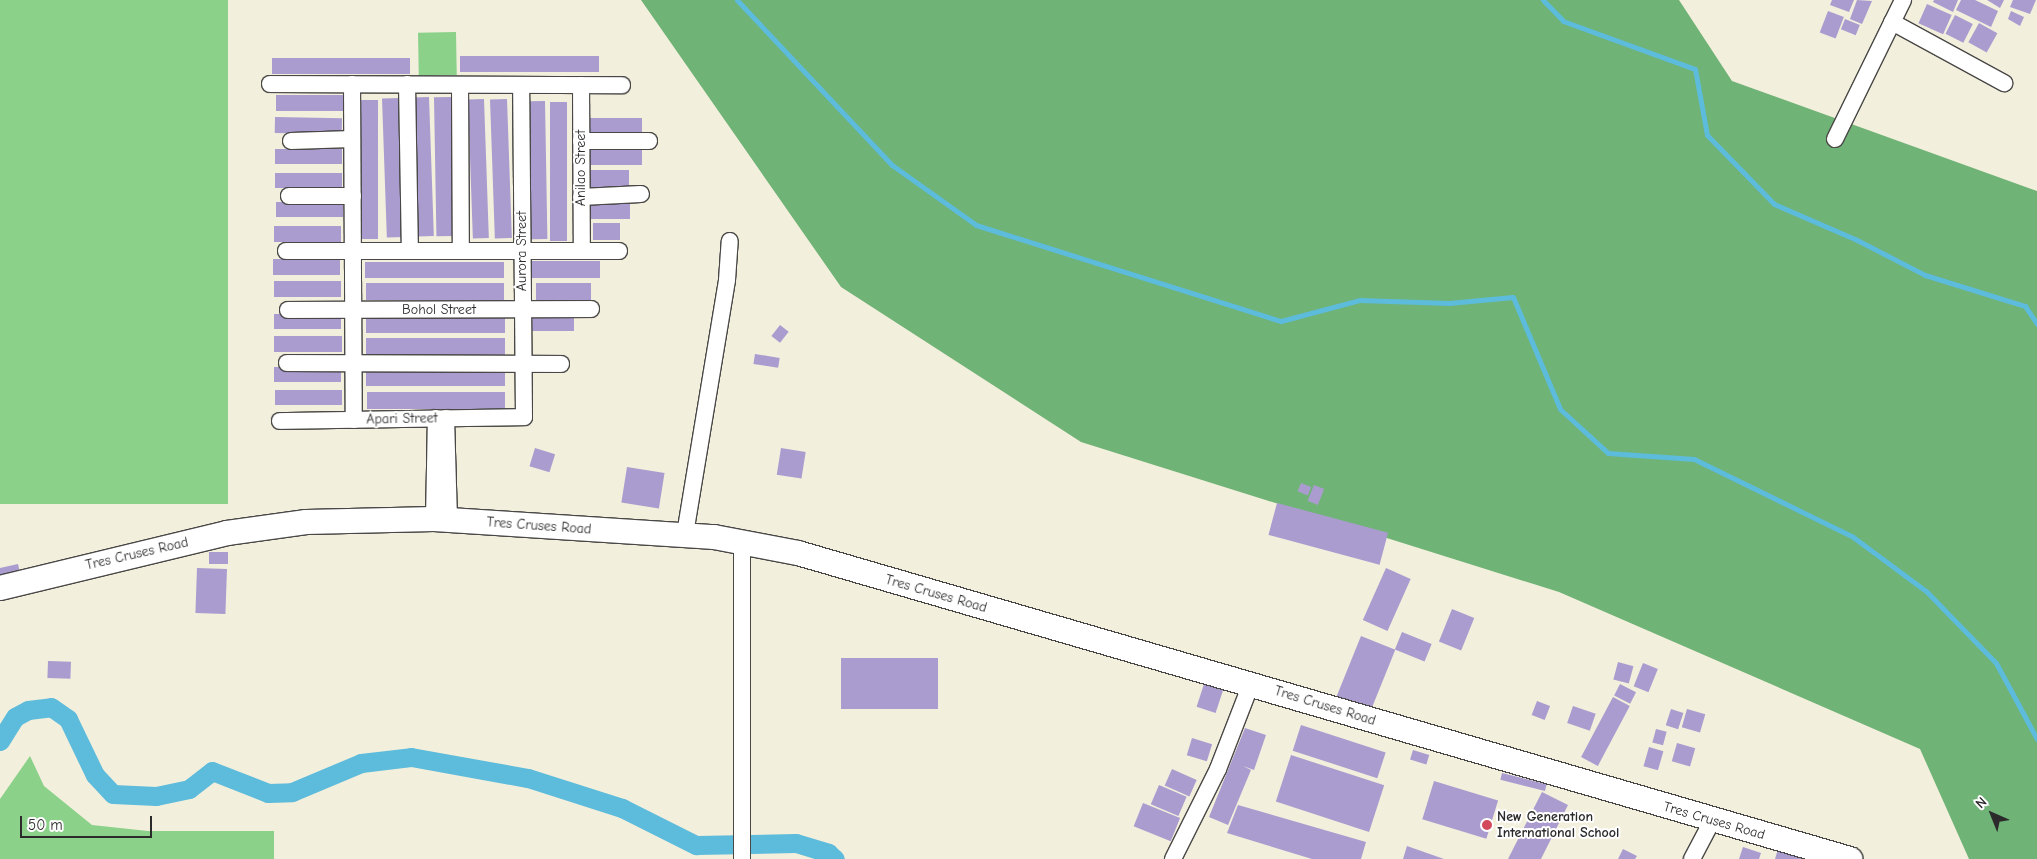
<!DOCTYPE html>
<html>
<head>
<meta charset="utf-8">
<style>
  body { margin:0 }
  #map { position:relative; width:2037px; height:859px; overflow:hidden; background:#f3efdd; font-family:"Comic Neue",sans-serif }
  div>[style] { position:absolute }
  .green>* { inset:0; background:#8bd18a; transform-origin:0 0 }
  .forest>* { inset:0; background:#70b376 }
  .stream>* { height:5px; margin:-2.5px; padding:0 2.5px; transform-origin:2.5px; border-radius:2.5px; background:#5dbbdb }
  .canal>* { height:19px; margin:-9.5px; padding:0 9.5px; transform-origin:9.5px; border-radius:9.5px; background:#5dbbdb }
  .building>* { inset:0; background:#aa9ccf; transform-origin:0 0 }
  .roads { filter:drop-shadow(1px 0 #494846) drop-shadow(-1px 0 #494846) drop-shadow(0 1px #494846) drop-shadow(0 -1px #494846) }
  .minor>* { height:16px; margin:-8px; padding:0 8px; transform-origin:8px; border-radius:8px; background:#fff }
  .secondary>* { height:24px; margin:-12px; padding:0 12px; transform-origin:12px; border-radius:12px; background:#fff }
  .dots>* { width:14px; height:14px; translate:-50% -50%; box-sizing:border-box; border:2px solid #fff; border-radius:50% }
  span { translate:-50% -50%; white-space:nowrap; text-align:center; line-height:1.15; -webkit-text-stroke:4px #fff; paint-order:stroke }
  .street-label { font-size:14px; color:#2b2b2b }
  .poi-label { font-size:14px; color:#2b2b2b; font-weight:700 }
  .left { translate:0 -50%; text-align:left }
  .north { position:absolute; left:1967px; top:789px; width:50px; height:50px; -webkit-text-stroke:4px #fff; paint-order:stroke; rotate:316deg; font-size:14px; font-weight:700; line-height:20px; text-align:center; color:#2b2b2b }
  .north::after { content:''; display:block; margin:auto; width:18px; height:22px; background:#2b2b2b; clip-path:polygon(50% 0,100% 100%,50% 72%,0 100%) }
  .scale { position:absolute; left:20px; top:816px; width:132px; height:22px; box-sizing:border-box; border:2px solid #2b2b2b; border-top:0; padding-left:6px; font-size:15px; line-height:18px; white-space:nowrap; color:#2b2b2b; -webkit-text-stroke:4px #fff; paint-order:stroke }
</style>
</head>
<body>
<div id="map">
  <div class="green">
    <div style="left:0;top:0;width:228px;height:504px"></div>
    <div style="left:456px;top:32px;width:43px;height:38px;rotate:89deg"></div>
    <div style="clip-path:polygon(30px 756px,44px 786px,92px 825px,148px 831px,274px 831px,274px 859px,0 859px,0 799px)"></div>
  </div>
  <div class="forest">
    <div style="clip-path:polygon(641px 0,1679px 0,1732px 81px,2037px 191px,2037px 859px,1969px 859px,1920px 749px,1559px 592px,1081px 442px,841px 287px)"></div>
  </div>
  <div class="stream">
    <div style="left:737px;top:0;width:226px;rotate:46.8deg"></div>
    <div style="left:892px;top:165px;width:103px;rotate:35.5deg"></div>
    <div style="left:976px;top:225px;width:320px;rotate:17.5deg"></div>
    <div style="left:1281px;top:321px;width:82px;rotate:-14.9deg"></div>
    <div style="left:1360px;top:300px;width:89px;rotate:1.9deg"></div>
    <div style="left:1449px;top:303px;width:64px;rotate:-5.4deg"></div>
    <div style="left:1513px;top:297px;width:121px;rotate:67.2deg"></div>
    <div style="left:1560px;top:409px;width:65px;rotate:42.5deg"></div>
    <div style="left:1608px;top:453px;width:86px;rotate:4deg"></div>
    <div style="left:1694px;top:459px;width:177px;rotate:26.1deg"></div>
    <div style="left:1853px;top:537px;width:92px;rotate:36.6deg"></div>
    <div style="left:1927px;top:592px;width:99px;rotate:45.8deg"></div>
    <div style="left:1996px;top:663px;width:86px;rotate:61.7deg"></div>
    <div style="left:1543px;top:0;width:29px;rotate:46deg"></div>
    <div style="left:1563px;top:21px;width:140px;rotate:20deg"></div>
    <div style="left:1695px;top:69px;width:67px;rotate:79.7deg"></div>
    <div style="left:1707px;top:135px;width:96px;rotate:45.8deg"></div>
    <div style="left:1774px;top:204px;width:88px;rotate:23.4deg"></div>
    <div style="left:1855px;top:239px;width:79px;rotate:27.2deg"></div>
    <div style="left:1925px;top:275px;width:105px;rotate:17.2deg"></div>
    <div style="left:2025px;top:306px;width:22px;rotate:56deg"></div>
  </div>
  <div class="canal">
    <div style="left:0;top:741px;width:28px;rotate:-58deg"></div>
    <div style="left:15px;top:717px;width:15px;rotate:-28deg"></div>
    <div style="left:28px;top:710px;width:23px;rotate:-7deg"></div>
    <div style="left:51px;top:707px;width:21px;rotate:35deg"></div>
    <div style="left:68px;top:719px;width:62px;rotate:64.3deg"></div>
    <div style="left:95px;top:775px;width:26px;rotate:47deg"></div>
    <div style="left:113px;top:794px;width:43px;rotate:2.7deg"></div>
    <div style="left:156px;top:796px;width:34px;rotate:-12deg"></div>
    <div style="left:189px;top:789px;width:29px;rotate:-38deg"></div>
    <div style="left:212px;top:771px;width:60px;rotate:21.4deg"></div>
    <div style="left:268px;top:793px;width:24px;rotate:-2deg"></div>
    <div style="left:292px;top:792px;width:75px;rotate:-22.8deg"></div>
    <div style="left:361px;top:763px;width:50px;rotate:-6.8deg"></div>
    <div style="left:411px;top:757px;width:119px;rotate:10.2deg"></div>
    <div style="left:528px;top:778px;width:99px;rotate:17.7deg"></div>
    <div style="left:622px;top:808px;width:83px;rotate:26.6deg"></div>
    <div style="left:696px;top:845px;width:100px;rotate:-1.1deg"></div>
    <div style="left:796px;top:843px;width:34px;rotate:17deg"></div>
    <div style="left:828px;top:853px;width:9px;rotate:41deg"></div>
  </div>
  <div class="building">
    <div style="clip-path:polygon(1832px 0,1854px 0,1849px 12px,1830px 5px)"></div>
    <div style="clip-path:polygon(1857px 0,1872px 1px,1862px 24px,1850px 19px)"></div>
    <div style="clip-path:polygon(1934px 0,1958px 0,1953px 12px,1933px 2px)"></div>
    <div style="clip-path:polygon(1961px 0,1975px 0,1998px 11px,1991px 27px,1956px 10px)"></div>
    <div style="clip-path:polygon(1987px 0,2004px 0,2000px 8px)"></div>
    <div style="clip-path:polygon(2013px 0,2036px 0,2030px 14px,2010px 7px)"></div>
    <div style="left:1927px;top:4px;width:27px;height:21px;rotate:24deg"></div>
    <div style="left:1828px;top:11px;width:17px;height:23px;rotate:21deg"></div>
    <div style="clip-path:polygon(2011px 11px,2024px 17px,2020px 26px,2008px 19px)"></div>
    <div style="left:1955px;top:15px;width:20px;height:21px;rotate:27deg"></div>
    <div style="left:1845px;top:19px;width:16px;height:11px;rotate:22deg"></div>
    <div style="left:1979px;top:23px;width:21px;height:22px;rotate:29deg"></div>
    <div style="left:599px;top:56px;width:16px;height:139px;rotate:90deg"></div>
    <div style="left:410px;top:58px;width:16px;height:138px;rotate:90deg"></div>
    <div style="left:276px;top:95px;width:67px;height:16px"></div>
    <div style="left:429px;top:97px;width:139px;height:16px;rotate:88deg"></div>
    <div style="left:451px;top:97px;width:139px;height:17px;rotate:89deg"></div>
    <div style="left:399px;top:98px;width:139px;height:17px;rotate:88deg"></div>
    <div style="left:484px;top:99px;width:139px;height:16px;rotate:88deg"></div>
    <div style="left:507px;top:99px;width:139px;height:17px;rotate:88deg"></div>
    <div style="left:361px;top:100px;width:17px;height:139px"></div>
    <div style="left:545px;top:101px;width:138px;height:17px;rotate:89deg"></div>
    <div style="left:550px;top:102px;width:17px;height:139px"></div>
    <div style="left:275px;top:117px;width:67px;height:16px;rotate:1deg"></div>
    <div style="left:587px;top:118px;width:55px;height:17px"></div>
    <div style="left:587px;top:148px;width:55px;height:17px"></div>
    <div style="left:275px;top:149px;width:67px;height:15px"></div>
    <div style="left:588px;top:170px;width:41px;height:17px"></div>
    <div style="left:275px;top:173px;width:67px;height:15px"></div>
    <div style="left:276px;top:202px;width:67px;height:15px"></div>
    <div style="left:589px;top:202px;width:41px;height:17px"></div>
    <div style="left:593px;top:223px;width:27px;height:17px"></div>
    <div style="left:274px;top:226px;width:67px;height:16px"></div>
    <div style="left:273px;top:259px;width:67px;height:16px"></div>
    <div style="left:531px;top:261px;width:69px;height:17px"></div>
    <div style="left:365px;top:262px;width:139px;height:16px"></div>
    <div style="left:274px;top:281px;width:67px;height:16px"></div>
    <div style="left:504px;top:283px;width:17px;height:138px;rotate:90deg"></div>
    <div style="left:536px;top:283px;width:55px;height:17px"></div>
    <div style="left:274px;top:314px;width:67px;height:15px"></div>
    <div style="left:532px;top:314px;width:42px;height:17px"></div>
    <div style="left:366px;top:316px;width:139px;height:17px"></div>
    <div style="left:780px;top:325px;width:11px;height:14px;rotate:38deg"></div>
    <div style="left:274px;top:336px;width:68px;height:16px"></div>
    <div style="left:505px;top:338px;width:17px;height:139px;rotate:90deg"></div>
    <div style="left:755px;top:354px;width:25px;height:10px;rotate:9deg"></div>
    <div style="left:274px;top:367px;width:67px;height:15px"></div>
    <div style="left:366px;top:369px;width:139px;height:17px"></div>
    <div style="left:275px;top:390px;width:67px;height:15px"></div>
    <div style="left:367px;top:392px;width:138px;height:17px"></div>
    <div style="left:535px;top:448px;width:21px;height:19px;rotate:17deg"></div>
    <div style="left:781px;top:448px;width:25px;height:27px;rotate:9deg"></div>
    <div style="left:627px;top:467px;width:38px;height:36px;rotate:9deg"></div>
    <div style="left:1301px;top:483px;width:11px;height:9px;rotate:22deg"></div>
    <div style="left:1314px;top:485px;width:11px;height:17px;rotate:22deg"></div>
    <div style="left:1277px;top:503px;width:115px;height:33px;rotate:15deg"></div>
    <div style="left:209px;top:552px;width:19px;height:12px"></div>
    <div style="clip-path:polygon(18px 564px,20px 573px,0 578px,0 568px)"></div>
    <div style="left:197px;top:568px;width:30px;height:45px;rotate:2deg"></div>
    <div style="left:1386px;top:568px;width:27px;height:57px;rotate:24deg"></div>
    <div style="left:1452px;top:609px;width:24px;height:35px;rotate:22deg"></div>
    <div style="left:1402px;top:632px;width:32px;height:19px;rotate:22deg"></div>
    <div style="left:1361px;top:636px;width:37px;height:69px;rotate:22deg"></div>
    <div style="left:841px;top:658px;width:97px;height:51px"></div>
    <div style="left:48px;top:661px;width:23px;height:17px;rotate:2deg"></div>
    <div style="left:1618px;top:662px;width:16px;height:18px;rotate:15deg"></div>
    <div style="left:1643px;top:663px;width:16px;height:25px;rotate:22deg"></div>
    <div style="left:1204px;top:684px;width:20px;height:24px;rotate:18deg"></div>
    <div style="left:1620px;top:684px;width:18px;height:13px;rotate:27deg"></div>
    <div style="left:1613px;top:697px;width:19px;height:68px;rotate:28deg"></div>
    <div style="left:1537px;top:701px;width:14px;height:15px;rotate:21deg"></div>
    <div style="left:1573px;top:706px;width:24px;height:18px;rotate:19deg"></div>
    <div style="left:1671px;top:709px;width:13px;height:17px;rotate:18deg"></div>
    <div style="left:1687px;top:709px;width:19px;height:19px;rotate:16deg"></div>
    <div style="left:1301px;top:725px;width:89px;height:27px;rotate:18deg"></div>
    <div style="clip-path:polygon(1245px 728px,1266px 735px,1254px 770px,1243px 766px,1251px 770px,1228px 825px,1209px 817px)"></div>
    <div style="left:1656px;top:729px;width:11px;height:14px;rotate:15deg"></div>
    <div style="left:1192px;top:738px;width:21px;height:18px;rotate:17deg"></div>
    <div style="left:1677px;top:743px;width:19px;height:19px;rotate:16deg"></div>
    <div style="left:1649px;top:747px;width:15px;height:20px;rotate:16deg"></div>
    <div style="left:1413px;top:750px;width:17px;height:10px;rotate:17deg"></div>
    <div style="left:1291px;top:755px;width:98px;height:49px;rotate:18deg"></div>
    <div style="left:1172px;top:769px;width:27px;height:18px;rotate:24deg"></div>
    <div style="left:1502px;top:773px;width:46px;height:7px;rotate:14deg"></div>
    <div style="left:1434px;top:781px;width:67px;height:40px;rotate:17deg"></div>
    <div style="left:1159px;top:785px;width:30px;height:21px;rotate:23deg"></div>
    <div style="clip-path:polygon(1542px 792px,1568px 805px,1541px 859px,1508px 859px)"></div>
    <div style="left:1143px;top:803px;width:40px;height:25px;rotate:22deg"></div>
    <div style="clip-path:polygon(1238px 805px,1366px 842px,1361px 859px,1312px 859px,1227px 833px)"></div>
    <div style="clip-path:polygon(1407px 846px,1444px 859px,1403px 859px)"></div>
    <div style="clip-path:polygon(1743px 847px,1761px 853px,1759px 859px,1739px 859px)"></div>
    <div style="clip-path:polygon(1623px 849px,1637px 856px,1635px 859px,1618px 859px)"></div>
    <div style="clip-path:polygon(1778px 849px,1803px 857px,1802px 859px,1775px 859px)"></div>
  </div>
  <div class="roads">
    <div class="minor">
      <div style="left:1892px;top:22px;width:128px;rotate:28.6deg"></div>
      <div style="left:270px;top:84px;width:352px;rotate:0.2deg"></div>
      <div style="left:352px;top:84px;width:336px;rotate:89.7deg"></div>
      <div style="left:407px;top:84px;width:167px;rotate:89deg"></div>
      <div style="left:460px;top:85px;width:166px;rotate:89.7deg"></div>
      <div style="left:581px;top:85px;width:166px;rotate:89.7deg"></div>
      <div style="left:1835px;top:139px;width:155px;rotate:-63.9deg"></div>
      <div style="left:291px;top:141px;width:61px;rotate:-1.9deg"></div>
      <div style="left:581px;top:141px;width:68px"></div>
      <div style="left:289px;top:196px;width:64px"></div>
      <div style="left:581px;top:197px;width:60px;rotate:-2.9deg"></div>
      <div style="left:286px;top:251px;width:333px"></div>
      <div style="left:288px;top:310px;width:303px;rotate:-0.2deg"></div>
      <div style="left:287px;top:363px;width:274px;rotate:0.2deg"></div>
      <div style="left:446px;top:418px;width:101px;rotate:88.3deg"></div>
      <div style="left:280px;top:421px;width:244px;rotate:-0.9deg"></div>
      <div style="left:524px;top:417px;width:332px;rotate:-90.5deg"></div>
      <div style="left:434px;top:519px;width:101px;rotate:-88.9deg"></div>
      <div style="left:685px;top:534px;width:257px;rotate:-80.6deg"></div>
      <div style="left:727px;top:280px;width:39px;rotate:-86deg"></div>
      <div style="left:742px;top:859px;width:317px;rotate:-90deg"></div>
      <div style="left:1173px;top:859px;width:101px;rotate:-63.4deg"></div>
      <div style="left:1218px;top:769px;width:91px;rotate:-68.8deg"></div>
      <div style="left:1692px;top:859px;width:43px;rotate:-62.2deg"></div>
    </div>
    <div class="secondary">
      <div style="left:0;top:588px;width:234px;rotate:-13.6deg"></div>
      <div style="left:227px;top:533px;width:80px;rotate:-7.9deg"></div>
      <div style="left:306px;top:522px;width:128px;rotate:-1.3deg"></div>
      <div style="left:434px;top:519px;width:281px;rotate:3.7deg"></div>
      <div style="left:714px;top:537px;width:86px;rotate:10.8deg"></div>
      <div style="left:798px;top:553px;width:1096px;rotate:16.22deg"></div>
    </div>
  </div>
  <div class="dots">
    <div style="left:1487px;top:825px;background:#d1495b"></div>
  </div>
  <div class="street-label">
    <span style="left:581px;top:168px;rotate:-90deg">Anilao Street</span>
    <span style="left:522px;top:251px;rotate:-90deg">Aurora Street</span>
    <span style="left:439px;top:310px">Bohol Street</span>
    <span style="left:402px;top:419px;rotate:-1deg">Apari Street</span>
    <span style="left:539px;top:526px;rotate:4deg">Tres Cruses Road</span>
    <span style="left:137px;top:554px;rotate:-13deg">Tres Cruses Road</span>
    <span style="left:936px;top:594px;rotate:16deg">Tres Cruses Road</span>
    <span style="left:1325px;top:706px;rotate:17deg">Tres Cruses Road</span>
    <span style="left:1714px;top:821px;rotate:16deg">Tres Cruses Road</span>
  </div>
  <div class="poi-label">
    <span class="left" style="left:1497px;top:825px">New Generation<br>International School</span>
  </div>
  <div class="north">N</div>
  <div class="scale">50 m</div>
</div>
</body>
</html>
